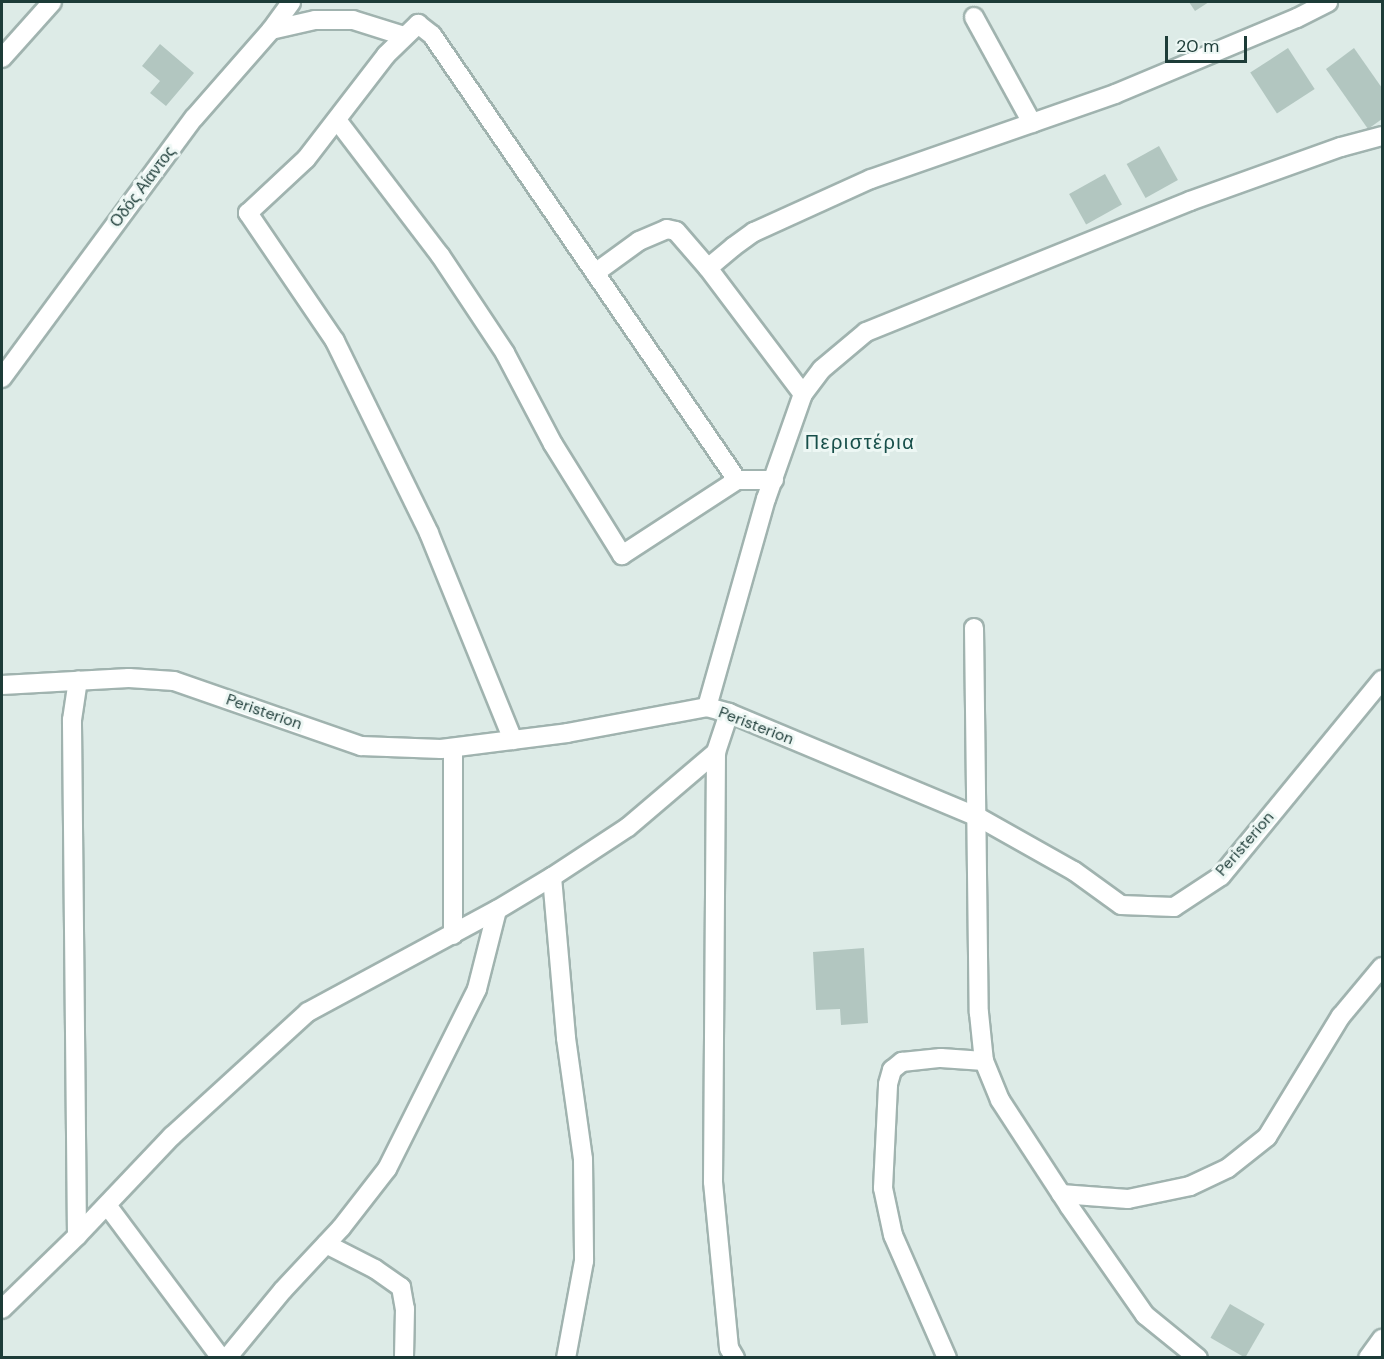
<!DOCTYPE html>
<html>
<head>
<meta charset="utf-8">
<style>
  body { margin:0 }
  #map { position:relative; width:1384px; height:1359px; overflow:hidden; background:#ddebe7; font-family:"DM Sans",sans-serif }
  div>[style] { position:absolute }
  .building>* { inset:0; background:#b2c6c0; transform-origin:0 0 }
  .roads { filter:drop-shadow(2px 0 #a0b3af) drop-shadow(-2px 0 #a0b3af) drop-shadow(0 2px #a0b3af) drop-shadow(0 -2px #a0b3af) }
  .street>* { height:18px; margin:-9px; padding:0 9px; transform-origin:9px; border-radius:9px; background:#fff }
  .secondary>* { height:18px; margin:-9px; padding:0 9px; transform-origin:9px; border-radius:9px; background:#fff }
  span { translate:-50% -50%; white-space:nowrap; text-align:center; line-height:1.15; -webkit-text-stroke:6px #edf7f4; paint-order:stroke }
  .street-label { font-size:16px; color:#1d3c38 }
  .quarter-label { font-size:20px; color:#174f4a; letter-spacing:1.5px }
  .frame { position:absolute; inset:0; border:3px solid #1d3c38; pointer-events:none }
  .scale { position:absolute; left:1165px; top:36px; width:82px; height:27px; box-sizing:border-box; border:3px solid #1d3c38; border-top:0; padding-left:8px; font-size:18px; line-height:21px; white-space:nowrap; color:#1d3c38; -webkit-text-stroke:4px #edf7f4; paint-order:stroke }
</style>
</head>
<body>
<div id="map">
  <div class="building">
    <div style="clip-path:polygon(1189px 2px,1209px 2px,1195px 11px)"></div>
    <div style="clip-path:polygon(160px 44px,194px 73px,166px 106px,150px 93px,160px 81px,142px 66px)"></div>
    <div style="left:1288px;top:48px;width:49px;height:45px;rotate:57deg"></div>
    <div style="clip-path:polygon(1354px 48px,1382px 88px,1382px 119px,1368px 129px,1326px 69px)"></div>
    <div style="left:1159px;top:146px;width:39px;height:37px;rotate:61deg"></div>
    <div style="left:1105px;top:174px;width:35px;height:41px;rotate:61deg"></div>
    <div style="clip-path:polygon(864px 948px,868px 1023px,841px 1025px,840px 1009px,816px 1010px,813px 952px)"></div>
    <div style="left:1230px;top:1304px;width:40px;height:39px;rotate:30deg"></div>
  </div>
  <div class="roads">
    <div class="street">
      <div style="left:974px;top:17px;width:121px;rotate:61.3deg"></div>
      <div style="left:271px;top:30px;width:45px;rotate:-12.8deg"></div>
      <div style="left:315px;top:20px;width:38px"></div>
      <div style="left:353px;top:20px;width:53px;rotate:17.4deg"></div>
      <div style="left:2px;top:58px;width:75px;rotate:-48.2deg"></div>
      <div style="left:337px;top:120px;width:170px;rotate:52.7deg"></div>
      <div style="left:440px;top:255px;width:118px;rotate:56.4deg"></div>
      <div style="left:505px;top:353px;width:103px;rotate:62.2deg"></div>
      <div style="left:553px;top:444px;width:131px;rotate:58.1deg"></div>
      <div style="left:622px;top:555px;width:137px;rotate:-33.1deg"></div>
      <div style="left:737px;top:480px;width:37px"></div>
      <div style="left:595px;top:273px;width:54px;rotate:-36deg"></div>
      <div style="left:639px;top:241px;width:30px;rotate:-23deg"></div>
      <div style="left:667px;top:229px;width:9px;rotate:13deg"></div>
      <div style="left:676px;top:231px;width:49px;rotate:49.1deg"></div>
      <div style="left:2px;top:378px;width:323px;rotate:-53.6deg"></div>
      <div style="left:194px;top:118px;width:117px;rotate:-48.8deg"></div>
      <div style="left:271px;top:30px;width:34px;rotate:-54deg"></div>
      <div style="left:803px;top:394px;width:158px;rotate:-127deg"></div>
      <div style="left:708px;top:268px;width:33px;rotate:-40deg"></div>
      <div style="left:733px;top:247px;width:26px;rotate:-36deg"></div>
      <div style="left:754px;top:232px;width:128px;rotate:-24.4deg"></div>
      <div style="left:871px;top:179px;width:258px;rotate:-19.2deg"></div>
      <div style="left:1115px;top:94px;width:197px;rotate:-22.7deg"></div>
      <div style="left:1297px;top:18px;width:35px;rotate:-27deg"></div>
      <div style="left:974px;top:628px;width:385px;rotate:89.3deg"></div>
      <div style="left:979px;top:1013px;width:48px;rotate:84.1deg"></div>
      <div style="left:984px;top:1061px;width:42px;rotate:67.7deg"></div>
      <div style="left:1000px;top:1100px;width:126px;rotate:56.9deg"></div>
      <div style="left:1069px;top:1206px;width:133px;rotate:55.1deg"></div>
      <div style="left:1145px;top:1315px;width:68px;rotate:39.1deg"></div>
      <div style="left:707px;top:707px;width:216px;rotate:-74.2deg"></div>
      <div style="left:766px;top:499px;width:111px;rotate:-70.6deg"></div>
      <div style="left:803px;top:394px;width:31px;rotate:-53deg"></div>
      <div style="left:822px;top:369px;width:57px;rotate:-40.1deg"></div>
      <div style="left:866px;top:332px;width:349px;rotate:-22deg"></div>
      <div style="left:1190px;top:201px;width:160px;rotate:-19.7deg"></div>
      <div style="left:1341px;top:147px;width:42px;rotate:-15deg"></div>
      <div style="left:729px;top:713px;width:41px;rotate:108.4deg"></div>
      <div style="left:716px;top:752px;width:430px;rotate:90.4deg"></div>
      <div style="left:713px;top:1182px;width:167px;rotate:84.5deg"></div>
      <div style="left:729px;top:1348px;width:12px;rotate:59deg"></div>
      <div style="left:513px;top:740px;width:223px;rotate:-112.1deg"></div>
      <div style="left:429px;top:533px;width:214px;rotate:-116.1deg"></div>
      <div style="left:335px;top:341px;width:155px;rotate:-124.2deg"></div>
      <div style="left:248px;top:213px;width:79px;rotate:-43deg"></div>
      <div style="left:306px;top:159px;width:131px;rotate:-52.4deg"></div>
      <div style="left:386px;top:55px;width:45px;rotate:-44.1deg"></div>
      <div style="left:418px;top:24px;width:18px;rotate:38deg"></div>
      <div style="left:432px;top:35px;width:539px;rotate:55.57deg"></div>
      <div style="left:552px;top:877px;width:162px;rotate:85deg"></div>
      <div style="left:566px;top:1038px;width:122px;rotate:82deg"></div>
      <div style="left:583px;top:1159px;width:102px;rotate:89.4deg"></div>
      <div style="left:584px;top:1261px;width:99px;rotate:100.5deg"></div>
      <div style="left:453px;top:935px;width:187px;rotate:-90deg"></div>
      <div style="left:1061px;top:1194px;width:67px;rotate:4.3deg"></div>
      <div style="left:1128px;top:1199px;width:63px;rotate:-11.8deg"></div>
      <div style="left:1190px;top:1186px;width:42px;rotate:-25.3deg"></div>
      <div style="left:1228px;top:1168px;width:50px;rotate:-38.5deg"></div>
      <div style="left:1267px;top:1137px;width:142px;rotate:-58.6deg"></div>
      <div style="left:1341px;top:1016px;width:64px;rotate:-50.1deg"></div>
      <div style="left:107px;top:1205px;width:191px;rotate:53.3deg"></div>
      <div style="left:77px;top:1236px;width:516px;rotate:-90.56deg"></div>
      <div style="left:72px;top:720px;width:40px;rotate:-81.5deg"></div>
      <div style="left:326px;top:1244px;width:55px;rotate:27deg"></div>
      <div style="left:375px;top:1269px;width:32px;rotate:35deg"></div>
      <div style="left:401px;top:1287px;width:22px;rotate:80deg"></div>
      <div style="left:405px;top:1309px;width:49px;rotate:91.2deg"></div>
      <div style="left:2px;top:1309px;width:105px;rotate:-44.2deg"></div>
      <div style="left:77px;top:1236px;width:138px;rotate:-46.5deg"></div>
      <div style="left:172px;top:1136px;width:184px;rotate:-42.4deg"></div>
      <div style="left:308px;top:1012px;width:215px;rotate:-28.4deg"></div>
      <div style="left:497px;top:910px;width:64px;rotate:-31deg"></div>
      <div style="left:552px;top:877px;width:91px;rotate:-33.3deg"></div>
      <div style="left:628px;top:827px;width:116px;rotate:-40.4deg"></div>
      <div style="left:227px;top:1358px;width:88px;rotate:-50.5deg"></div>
      <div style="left:283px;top:1290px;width:85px;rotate:-46.9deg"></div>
      <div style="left:341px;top:1228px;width:75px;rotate:-52.1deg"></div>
      <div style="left:387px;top:1169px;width:201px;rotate:-63.4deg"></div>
      <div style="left:477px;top:989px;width:81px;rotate:-75.8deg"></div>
      <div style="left:947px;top:1358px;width:134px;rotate:-113.7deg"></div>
      <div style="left:893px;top:1235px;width:48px;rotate:-102deg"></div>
      <div style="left:883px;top:1188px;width:104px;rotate:-87.2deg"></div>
      <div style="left:888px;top:1084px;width:15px;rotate:-74deg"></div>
      <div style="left:892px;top:1070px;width:13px;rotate:-39deg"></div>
      <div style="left:902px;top:1062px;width:39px;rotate:-6deg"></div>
      <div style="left:941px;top:1058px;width:43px;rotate:4deg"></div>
      <div style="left:1368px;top:1358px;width:24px;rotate:-54deg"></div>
    </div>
    <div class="secondary">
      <div style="left:2px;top:685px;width:127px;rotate:-3.2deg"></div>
      <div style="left:129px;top:678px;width:45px;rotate:3.8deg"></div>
      <div style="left:174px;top:681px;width:198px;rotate:19.2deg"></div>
      <div style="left:361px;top:746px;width:80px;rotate:2.1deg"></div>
      <div style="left:441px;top:749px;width:127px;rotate:-7.2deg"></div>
      <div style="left:567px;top:733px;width:142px;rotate:-10.5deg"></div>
      <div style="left:707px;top:707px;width:23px;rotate:15deg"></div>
      <div style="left:729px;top:713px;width:270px;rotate:22.7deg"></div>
      <div style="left:978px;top:817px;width:110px;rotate:29.4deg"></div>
      <div style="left:1074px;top:871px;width:58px;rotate:35.9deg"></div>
      <div style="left:1121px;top:905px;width:53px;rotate:2.2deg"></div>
      <div style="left:1174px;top:907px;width:56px;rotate:-33.4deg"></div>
      <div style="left:1221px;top:876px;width:254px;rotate:-50.6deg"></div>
    </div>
  </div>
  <div class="street-label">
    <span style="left:143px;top:187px;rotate:-53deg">Οδός Αίαντος</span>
    <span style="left:264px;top:712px;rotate:19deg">Peristerion</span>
    <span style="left:756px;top:726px;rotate:21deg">Peristerion</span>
    <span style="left:1245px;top:844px;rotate:-49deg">Peristerion</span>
  </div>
  <div class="quarter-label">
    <span style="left:860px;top:442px">Περιστέρια</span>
  </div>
  <div class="frame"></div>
  <div class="scale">20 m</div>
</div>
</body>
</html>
